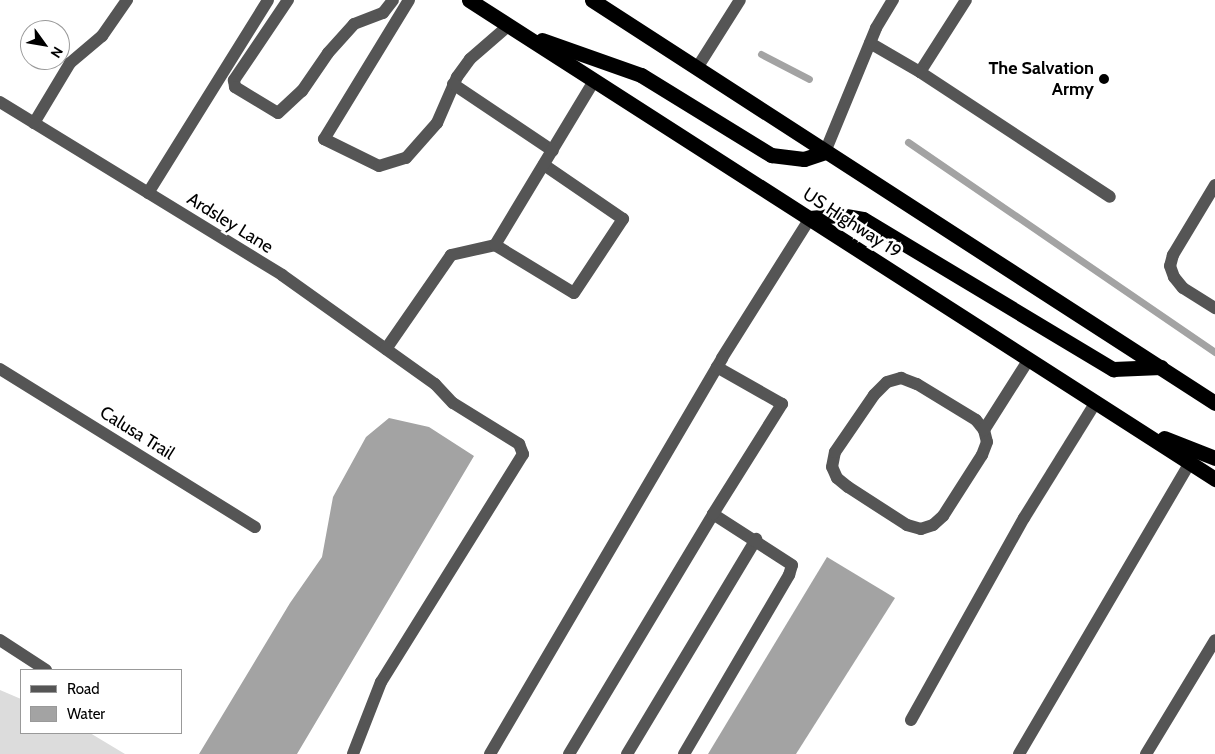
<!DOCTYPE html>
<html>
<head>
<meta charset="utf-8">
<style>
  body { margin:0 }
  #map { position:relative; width:1215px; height:754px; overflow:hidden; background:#fff; font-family:Cabin,sans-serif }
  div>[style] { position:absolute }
  .green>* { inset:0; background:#dcdcdc }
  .water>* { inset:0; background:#a3a3a3 }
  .stream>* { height:7px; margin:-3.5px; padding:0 3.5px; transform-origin:3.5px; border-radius:3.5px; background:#a3a3a3 }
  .minor>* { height:12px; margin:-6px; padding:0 6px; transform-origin:6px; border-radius:6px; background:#555 }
  .highway>* { height:15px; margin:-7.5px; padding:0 7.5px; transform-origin:7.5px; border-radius:7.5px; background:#000 }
  .dots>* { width:14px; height:14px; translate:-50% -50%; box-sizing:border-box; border:2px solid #fff; border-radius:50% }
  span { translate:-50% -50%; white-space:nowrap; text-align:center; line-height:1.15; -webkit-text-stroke:5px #fff; paint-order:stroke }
  .poi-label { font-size:18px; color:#000; font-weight:700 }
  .right { translate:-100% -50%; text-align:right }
  .street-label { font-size:18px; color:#000 }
  .legend { position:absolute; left:20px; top:669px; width:162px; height:65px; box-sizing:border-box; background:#fff; border:1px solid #999; margin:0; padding:6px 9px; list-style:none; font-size:15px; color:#000 }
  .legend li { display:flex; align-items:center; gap:10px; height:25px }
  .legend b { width:25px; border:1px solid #999 }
  .north { position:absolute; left:20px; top:20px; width:50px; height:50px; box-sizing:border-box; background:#fff; border:1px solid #999; border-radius:50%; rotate:122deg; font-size:14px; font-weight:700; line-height:20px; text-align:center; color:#000 }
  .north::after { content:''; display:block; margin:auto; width:18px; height:22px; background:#000; clip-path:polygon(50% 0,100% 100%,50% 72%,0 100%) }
</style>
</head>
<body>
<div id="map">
  <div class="green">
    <div style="clip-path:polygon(0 690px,21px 699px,21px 733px,90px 733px,125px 754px,0 754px)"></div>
  </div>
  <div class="water">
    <div style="clip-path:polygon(389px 418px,429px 427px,474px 456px,297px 754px,199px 754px,290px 603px,322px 557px,333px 497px,366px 437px)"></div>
    <div style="clip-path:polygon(827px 557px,895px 598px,796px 754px,708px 754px)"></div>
  </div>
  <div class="stream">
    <div style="left:761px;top:54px;width:54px;rotate:27.5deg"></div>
    <div style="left:908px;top:142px;width:372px;rotate:34.4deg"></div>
  </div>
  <div class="minor">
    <div style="left:288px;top:0;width:97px;rotate:124deg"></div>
    <div style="left:234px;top:80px;width:7px;rotate:82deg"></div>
    <div style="left:235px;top:87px;width:50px;rotate:31.2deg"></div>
    <div style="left:278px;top:113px;width:33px;rotate:-43deg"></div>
    <div style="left:302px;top:91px;width:46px;rotate:-55.6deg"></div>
    <div style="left:328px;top:53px;width:39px;rotate:-48deg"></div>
    <div style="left:354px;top:24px;width:31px;rotate:-21deg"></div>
    <div style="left:383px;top:13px;width:16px;rotate:-52deg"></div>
    <div style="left:409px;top:0;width:163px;rotate:121.4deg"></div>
    <div style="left:324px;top:139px;width:61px;rotate:26.1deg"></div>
    <div style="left:379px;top:166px;width:28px;rotate:-17deg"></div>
    <div style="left:406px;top:158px;width:47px;rotate:-48.5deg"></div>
    <div style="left:437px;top:123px;width:50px;rotate:-66.5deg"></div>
    <div style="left:457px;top:77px;width:22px;rotate:-54deg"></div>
    <div style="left:470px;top:59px;width:50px;rotate:-41deg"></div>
    <div style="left:870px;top:43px;width:58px;rotate:30.1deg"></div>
    <div style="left:920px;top:72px;width:85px;rotate:-57.4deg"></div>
    <div style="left:697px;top:68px;width:80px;rotate:-57.7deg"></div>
    <div style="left:920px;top:72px;width:227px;rotate:33.3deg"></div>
    <div style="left:453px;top:84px;width:120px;rotate:33.8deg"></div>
    <div style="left:0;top:102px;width:331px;rotate:31.5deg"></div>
    <div style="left:282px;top:275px;width:188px;rotate:35.5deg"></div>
    <div style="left:435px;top:384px;width:26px;rotate:47deg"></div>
    <div style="left:453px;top:403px;width:78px;rotate:31.8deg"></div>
    <div style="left:519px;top:444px;width:11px;rotate:68deg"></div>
    <div style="left:523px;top:454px;width:269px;rotate:121.9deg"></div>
    <div style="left:381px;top:682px;width:77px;rotate:111.3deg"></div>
    <div style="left:34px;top:123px;width:70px;rotate:-59deg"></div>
    <div style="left:70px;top:63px;width:42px;rotate:-40.2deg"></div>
    <div style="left:102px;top:36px;width:44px;rotate:-55.2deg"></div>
    <div style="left:825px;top:152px;width:134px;rotate:-67.6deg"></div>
    <div style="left:876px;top:28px;width:33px;rotate:-59deg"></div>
    <div style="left:1215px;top:185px;width:82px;rotate:121deg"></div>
    <div style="left:1173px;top:255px;width:11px;rotate:105deg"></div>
    <div style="left:1170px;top:266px;width:12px;rotate:70deg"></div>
    <div style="left:1174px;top:277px;width:14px;rotate:51deg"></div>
    <div style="left:1183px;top:288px;width:38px;rotate:32deg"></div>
    <div style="left:148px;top:193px;width:227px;rotate:-58.1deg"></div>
    <div style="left:495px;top:245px;width:92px;rotate:31.3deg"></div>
    <div style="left:574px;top:293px;width:89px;rotate:-56.5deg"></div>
    <div style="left:623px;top:219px;width:96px;rotate:-145.6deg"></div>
    <div style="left:386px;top:349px;width:114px;rotate:-55.3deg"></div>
    <div style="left:451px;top:255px;width:45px;rotate:-12.8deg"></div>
    <div style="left:495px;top:245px;width:192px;rotate:-58.9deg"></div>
    <div style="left:0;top:369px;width:300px;rotate:31.8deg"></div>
    <div style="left:984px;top:430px;width:12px;rotate:76deg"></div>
    <div style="left:987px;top:442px;width:14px;rotate:111deg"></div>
    <div style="left:982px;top:455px;width:72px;rotate:122.6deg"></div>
    <div style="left:943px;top:516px;width:13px;rotate:138deg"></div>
    <div style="left:933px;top:525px;width:13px;rotate:162deg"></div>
    <div style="left:921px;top:529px;width:15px;rotate:-164deg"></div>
    <div style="left:907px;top:525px;width:70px;rotate:-147.2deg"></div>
    <div style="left:848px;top:487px;width:14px;rotate:-141deg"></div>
    <div style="left:837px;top:478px;width:12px;rotate:-114deg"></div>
    <div style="left:832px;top:467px;width:15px;rotate:-79deg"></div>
    <div style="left:835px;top:452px;width:69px;rotate:-55.6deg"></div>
    <div style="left:874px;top:395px;width:18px;rotate:-45deg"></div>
    <div style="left:887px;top:382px;width:15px;rotate:-16deg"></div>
    <div style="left:901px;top:378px;width:17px;rotate:21deg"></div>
    <div style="left:917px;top:384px;width:69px;rotate:31.4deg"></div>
    <div style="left:976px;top:420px;width:13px;rotate:51deg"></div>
    <div style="left:984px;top:430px;width:84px;rotate:-57.6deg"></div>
    <div style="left:0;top:640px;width:55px;rotate:33.1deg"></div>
    <div style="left:911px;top:720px;width:231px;rotate:-60.8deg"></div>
    <div style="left:1024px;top:518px;width:137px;rotate:-58.2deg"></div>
    <div style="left:490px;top:754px;width:459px;rotate:-59.6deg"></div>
    <div style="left:722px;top:358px;width:165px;rotate:-57.8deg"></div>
    <div style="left:569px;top:754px;width:280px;rotate:-59deg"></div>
    <div style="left:627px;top:754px;width:251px;rotate:-59deg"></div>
    <div style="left:684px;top:754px;width:208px;rotate:-59.6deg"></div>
    <div style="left:789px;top:575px;width:10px;rotate:-73deg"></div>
    <div style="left:792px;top:565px;width:94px;rotate:-147.2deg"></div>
    <div style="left:713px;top:514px;width:130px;rotate:-57.9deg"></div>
    <div style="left:782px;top:404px;width:75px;rotate:-150.4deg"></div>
    <div style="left:1019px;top:754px;width:338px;rotate:-59.6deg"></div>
    <div style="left:1146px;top:754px;width:133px;rotate:-58.8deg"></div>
  </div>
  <div class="highway">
    <div style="left:469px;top:0;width:887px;rotate:32.7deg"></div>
    <div style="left:592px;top:0;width:742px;rotate:32.9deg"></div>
    <div style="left:542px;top:40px;width:105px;rotate:19.5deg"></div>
    <div style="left:641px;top:75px;width:153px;rotate:31.6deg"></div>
    <div style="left:771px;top:155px;width:33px;rotate:7deg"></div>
    <div style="left:804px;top:159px;width:22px;rotate:-18deg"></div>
    <div style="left:810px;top:218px;width:30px;rotate:-6deg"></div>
    <div style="left:840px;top:215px;width:23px;rotate:10deg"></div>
    <div style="left:863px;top:219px;width:292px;rotate:31deg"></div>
    <div style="left:1113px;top:369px;width:48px;rotate:-2.4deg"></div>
    <div style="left:1164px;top:438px;width:55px;rotate:21.4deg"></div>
  </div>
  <div class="dots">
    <div style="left:1104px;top:79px;background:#000"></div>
  </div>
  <div class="poi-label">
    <span class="right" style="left:1094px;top:79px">The Salvation<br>Army</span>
  </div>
  <div class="street-label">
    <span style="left:230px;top:223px;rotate:32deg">Ardsley Lane</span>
    <span style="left:852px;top:223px;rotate:33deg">US Highway 19</span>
    <span style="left:137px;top:433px;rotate:32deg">Calusa Trail</span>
  </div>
  <ul class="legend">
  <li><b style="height:6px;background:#555"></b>Road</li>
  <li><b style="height:14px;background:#a3a3a3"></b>Water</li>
  </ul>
  <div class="north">N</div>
</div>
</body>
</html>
